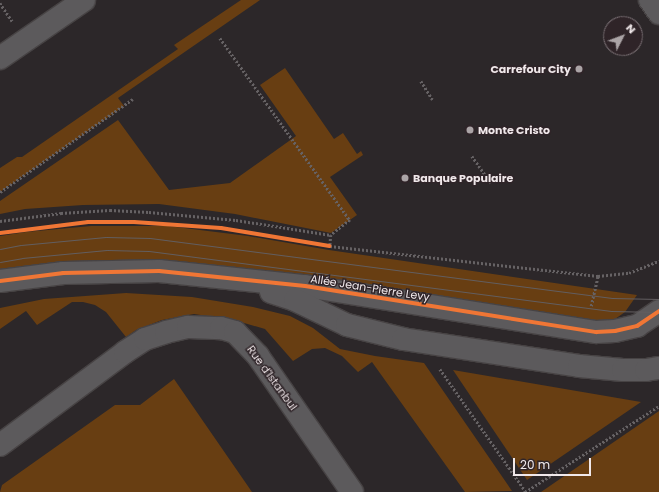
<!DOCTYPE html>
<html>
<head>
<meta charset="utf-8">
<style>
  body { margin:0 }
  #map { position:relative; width:659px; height:492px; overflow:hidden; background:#2c2729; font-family:Poppins,sans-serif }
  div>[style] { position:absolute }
  .green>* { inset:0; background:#683e12 }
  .path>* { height:2.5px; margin-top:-1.25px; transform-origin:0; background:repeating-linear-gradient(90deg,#666264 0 2px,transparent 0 4px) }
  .roads { filter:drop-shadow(1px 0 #474344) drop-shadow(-1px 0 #474344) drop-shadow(0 1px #474344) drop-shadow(0 -1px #474344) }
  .minor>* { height:22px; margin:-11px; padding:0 11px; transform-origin:11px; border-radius:11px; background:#5c5a5c }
  .tram>* { height:1px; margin:-0.5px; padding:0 0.5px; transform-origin:0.5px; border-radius:0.5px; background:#625e60 }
  .cycleway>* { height:4px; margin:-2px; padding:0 2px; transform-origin:2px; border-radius:2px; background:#f07635 }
  .dots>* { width:11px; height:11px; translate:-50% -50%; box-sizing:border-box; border:2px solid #2f2428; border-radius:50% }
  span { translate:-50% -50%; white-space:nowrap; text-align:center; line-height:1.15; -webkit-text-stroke:3px #2f2428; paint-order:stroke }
  .poi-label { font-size:11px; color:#f0e8ea; font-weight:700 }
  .right { translate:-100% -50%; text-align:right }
  .left { translate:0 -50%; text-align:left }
  .street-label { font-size:11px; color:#f0e8ea }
  .north { position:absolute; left:603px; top:16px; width:40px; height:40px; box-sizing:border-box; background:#2f2428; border:1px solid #7c7276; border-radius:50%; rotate:48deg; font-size:11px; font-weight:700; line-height:16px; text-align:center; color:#f0e8ea }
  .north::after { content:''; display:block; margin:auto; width:14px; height:18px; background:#aba4a6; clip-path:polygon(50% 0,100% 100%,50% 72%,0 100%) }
  .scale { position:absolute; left:513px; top:458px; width:78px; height:18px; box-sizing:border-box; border:2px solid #f0e8ea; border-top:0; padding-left:5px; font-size:12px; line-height:14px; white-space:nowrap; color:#f0e8ea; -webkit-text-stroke:3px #2f2428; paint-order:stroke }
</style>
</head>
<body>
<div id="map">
  <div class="green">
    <div style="clip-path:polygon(241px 0,260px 0,118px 98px,124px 106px,0 192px,0 168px,17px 157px,22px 157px,178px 49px,174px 45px)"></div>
    <div style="clip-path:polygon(285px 68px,334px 139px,343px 133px,357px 154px,361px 151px,363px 155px,330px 177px,357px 215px,331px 233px,235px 214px,159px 204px,83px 205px,25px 209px,0 214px,0 201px,118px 120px,169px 190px,230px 183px,296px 136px,260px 85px)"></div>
    <div style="clip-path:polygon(91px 226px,168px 226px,248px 236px,329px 250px,637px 295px,625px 312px,615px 319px,599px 325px,183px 262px,120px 260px,81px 261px,0 270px,0 236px,26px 232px)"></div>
    <div style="clip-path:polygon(126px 293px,192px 297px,253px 307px,290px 316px,313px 328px,340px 349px,375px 356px,424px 363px,512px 491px,465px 492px,372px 362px,358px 372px,342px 356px,325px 348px,312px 349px,293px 361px,265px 329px,234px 320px,194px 314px,162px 320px,136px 330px,126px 337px,106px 312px,95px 305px,83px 302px,72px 302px,37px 325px,26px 311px,0 329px,0 308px,44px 299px)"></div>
    <div style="clip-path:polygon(453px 370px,641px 402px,527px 480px)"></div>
    <div style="clip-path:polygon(174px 379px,252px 492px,0 492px,2px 485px,115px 405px,140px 405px)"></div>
    <div style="clip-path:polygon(659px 411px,659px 492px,541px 492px)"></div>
  </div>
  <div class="path">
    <div style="left:0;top:3px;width:22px;rotate:56deg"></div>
    <div style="left:220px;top:38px;width:224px;rotate:54.5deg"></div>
    <div style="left:350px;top:220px;width:24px;rotate:142deg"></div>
    <div style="left:331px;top:235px;width:11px;rotate:95deg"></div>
    <div style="left:330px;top:246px;width:270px;rotate:6.4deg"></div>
    <div style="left:598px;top:276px;width:31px;rotate:-6deg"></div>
    <div style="left:629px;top:273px;width:32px;rotate:-22deg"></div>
    <div style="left:421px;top:81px;width:22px;rotate:58deg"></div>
    <div style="left:472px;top:156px;width:33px;rotate:55deg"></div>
    <div style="left:0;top:192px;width:162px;rotate:-35deg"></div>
    <div style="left:0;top:221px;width:62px;rotate:-7.5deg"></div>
    <div style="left:61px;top:213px;width:49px;rotate:-3.5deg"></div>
    <div style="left:110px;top:210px;width:39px;rotate:3deg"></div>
    <div style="left:149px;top:212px;width:87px;rotate:5.3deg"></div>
    <div style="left:236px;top:220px;width:96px;rotate:9deg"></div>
    <div style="left:591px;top:306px;width:31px;rotate:-77deg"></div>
    <div style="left:440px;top:369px;width:150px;rotate:55deg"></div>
    <div style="left:525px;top:492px;width:159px;rotate:-32.7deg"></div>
  </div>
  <div class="roads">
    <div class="minor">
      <div style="left:650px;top:0;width:16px;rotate:55deg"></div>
      <div style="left:0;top:58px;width:102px;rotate:-34.6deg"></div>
      <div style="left:0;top:281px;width:64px;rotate:-7.2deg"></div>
      <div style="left:63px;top:273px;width:96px;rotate:-1.2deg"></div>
      <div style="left:159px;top:271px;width:147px;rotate:5.9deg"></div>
      <div style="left:305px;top:286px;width:295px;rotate:9deg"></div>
      <div style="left:596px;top:332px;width:19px;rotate:-3deg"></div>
      <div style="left:615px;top:331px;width:23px;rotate:-13deg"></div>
      <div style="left:637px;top:326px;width:27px;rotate:-34deg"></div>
      <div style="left:271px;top:292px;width:25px;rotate:18deg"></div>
      <div style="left:295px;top:300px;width:58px;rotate:25.7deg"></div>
      <div style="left:347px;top:325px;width:58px;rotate:14deg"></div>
      <div style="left:403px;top:339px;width:178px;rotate:8.7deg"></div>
      <div style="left:579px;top:366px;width:44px;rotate:5.2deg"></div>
      <div style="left:623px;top:370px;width:23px"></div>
      <div style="left:646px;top:370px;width:13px;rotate:-9deg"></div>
      <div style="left:0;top:445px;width:156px;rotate:-36.6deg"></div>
      <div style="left:125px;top:352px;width:24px;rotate:-33deg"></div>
      <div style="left:145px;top:339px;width:22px;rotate:-18deg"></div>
      <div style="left:166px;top:332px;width:23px;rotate:-13deg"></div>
      <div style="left:188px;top:327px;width:33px;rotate:2deg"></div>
      <div style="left:221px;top:328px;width:15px;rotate:16deg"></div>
      <div style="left:235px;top:332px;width:33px;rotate:46deg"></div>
      <div style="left:258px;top:356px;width:165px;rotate:55.3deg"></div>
    </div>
  </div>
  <div class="tram">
    <div style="left:0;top:249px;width:21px;rotate:-11deg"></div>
    <div style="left:21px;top:245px;width:85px;rotate:-5.4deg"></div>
    <div style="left:106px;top:237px;width:44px;rotate:1.3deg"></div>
    <div style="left:150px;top:238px;width:466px;rotate:7.4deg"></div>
    <div style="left:612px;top:298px;width:47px;rotate:1.2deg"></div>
    <div style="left:0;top:262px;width:22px;rotate:-10deg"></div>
    <div style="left:22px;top:258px;width:85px;rotate:-5.4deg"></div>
    <div style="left:107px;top:250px;width:42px;rotate:1.4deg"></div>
    <div style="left:149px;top:251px;width:466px;rotate:7.4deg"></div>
    <div style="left:611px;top:311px;width:48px;rotate:1.2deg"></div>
  </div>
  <div class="cycleway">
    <div style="left:0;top:233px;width:89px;rotate:-7.1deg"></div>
    <div style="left:88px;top:222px;width:46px"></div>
    <div style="left:134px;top:222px;width:87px;rotate:3.9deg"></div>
    <div style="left:221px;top:228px;width:110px;rotate:9.4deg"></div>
    <div style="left:0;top:281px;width:64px;rotate:-7.2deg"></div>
    <div style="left:63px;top:273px;width:96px;rotate:-1.2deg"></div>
    <div style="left:159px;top:271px;width:147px;rotate:5.9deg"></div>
    <div style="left:305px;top:286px;width:295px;rotate:9deg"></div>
    <div style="left:596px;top:332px;width:19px;rotate:-3deg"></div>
    <div style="left:615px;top:331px;width:23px;rotate:-13deg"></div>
    <div style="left:637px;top:326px;width:27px;rotate:-34deg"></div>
  </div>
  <div class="dots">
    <div style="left:579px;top:69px;background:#aba4a6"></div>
    <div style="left:470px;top:130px;background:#aba4a6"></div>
    <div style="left:405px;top:178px;background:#aba4a6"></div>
  </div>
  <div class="poi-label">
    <span class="right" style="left:571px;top:69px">Carrefour City</span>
    <span class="left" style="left:478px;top:130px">Monte Cristo</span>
    <span class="left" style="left:413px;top:178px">Banque Populaire</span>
  </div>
  <div class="street-label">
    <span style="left:370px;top:288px;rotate:9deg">Allée Jean-Pierre Levy</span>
    <span style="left:272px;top:378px;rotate:54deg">Rue d'Istanbul</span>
  </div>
  <div class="north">N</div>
  <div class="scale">20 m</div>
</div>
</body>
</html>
